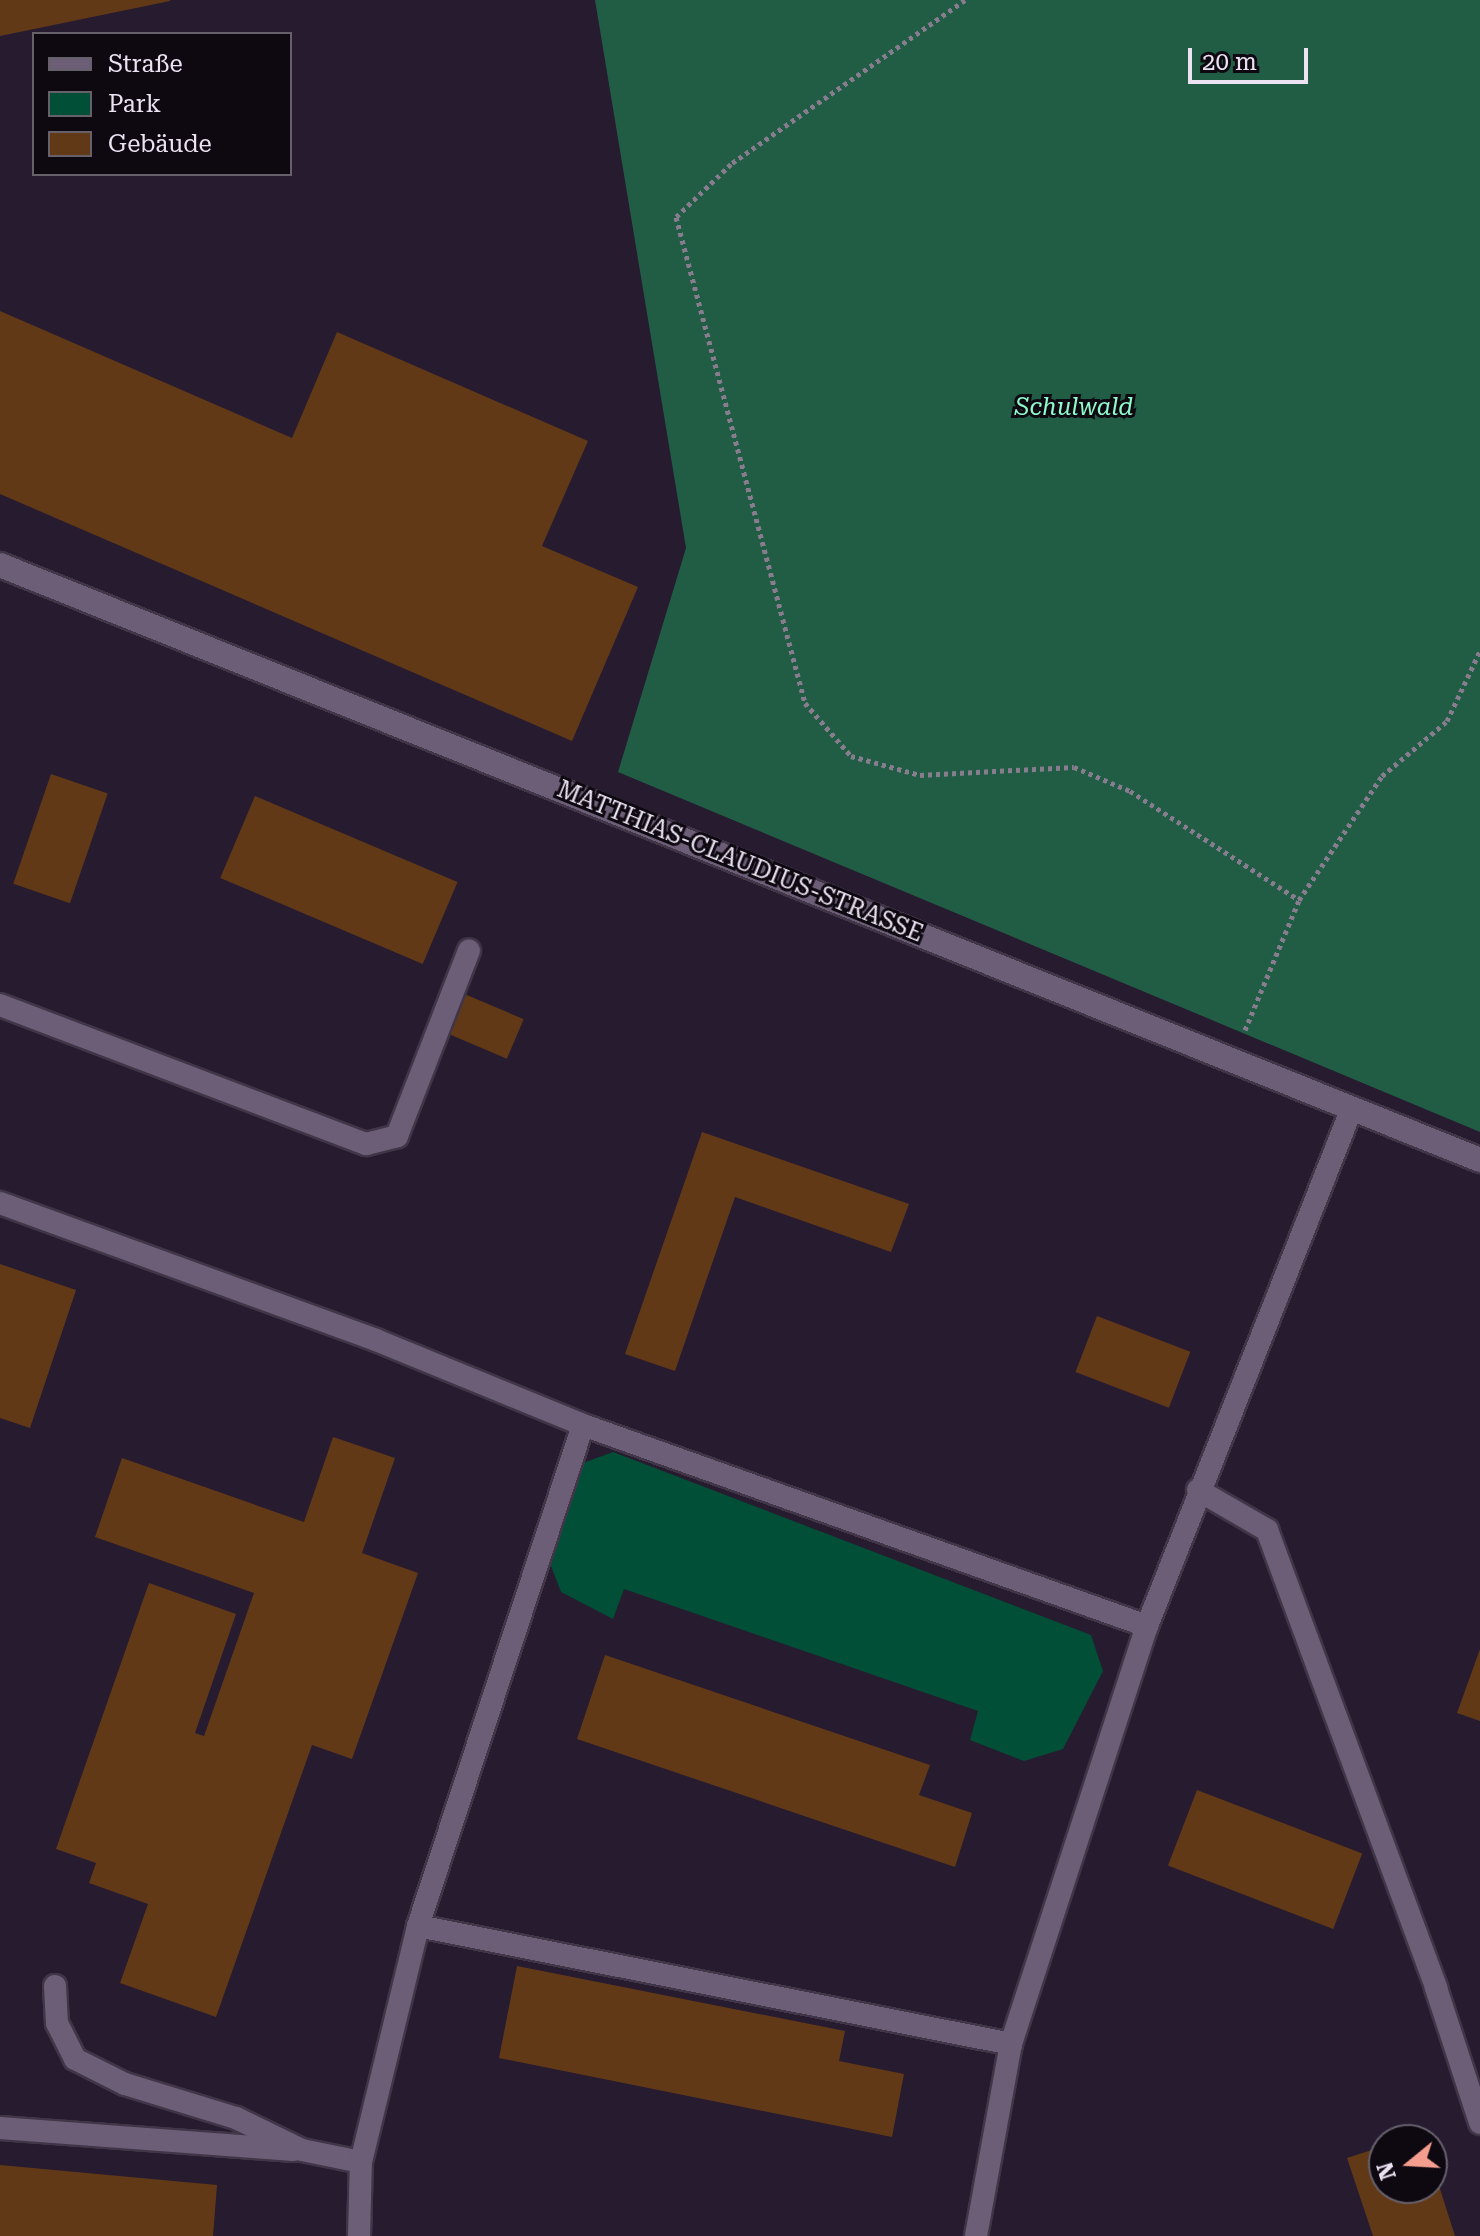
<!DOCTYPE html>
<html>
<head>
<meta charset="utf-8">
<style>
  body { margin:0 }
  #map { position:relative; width:1480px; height:2236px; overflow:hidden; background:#271b30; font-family:"Roboto Serif",serif }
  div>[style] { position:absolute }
  .green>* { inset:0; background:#004f36 }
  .forest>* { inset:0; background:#215c45 }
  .building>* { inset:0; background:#613917; transform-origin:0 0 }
  .path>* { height:5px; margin-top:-2.5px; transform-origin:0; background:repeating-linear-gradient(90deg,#877d8f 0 4px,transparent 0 8px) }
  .roads { filter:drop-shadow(2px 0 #403648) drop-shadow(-2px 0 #403648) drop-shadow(0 2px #403648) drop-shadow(0 -2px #403648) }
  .lane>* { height:22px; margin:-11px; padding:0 11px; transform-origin:11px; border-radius:11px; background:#6c5e77 }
  .secondary>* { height:24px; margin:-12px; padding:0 12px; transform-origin:12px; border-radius:12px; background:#6c5e77 }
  span { translate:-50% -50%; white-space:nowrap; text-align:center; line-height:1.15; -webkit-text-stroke:6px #0e0811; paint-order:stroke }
  .park-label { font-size:24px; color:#8ffcce; font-style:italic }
  .street-label { font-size:24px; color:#ebe3f2 }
  .legend { position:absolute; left:32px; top:32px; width:260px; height:144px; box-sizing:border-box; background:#0e0811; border:2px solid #66606b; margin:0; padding:10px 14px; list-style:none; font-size:24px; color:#ebe3f2 }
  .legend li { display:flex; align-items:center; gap:16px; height:40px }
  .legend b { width:40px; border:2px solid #66606b }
  .north { position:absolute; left:1368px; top:2124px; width:80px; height:80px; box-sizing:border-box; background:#0e0811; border:2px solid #66606b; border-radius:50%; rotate:252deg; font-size:22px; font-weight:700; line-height:32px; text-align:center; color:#ebe3f2 }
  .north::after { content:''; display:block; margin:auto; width:28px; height:36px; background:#f59d8e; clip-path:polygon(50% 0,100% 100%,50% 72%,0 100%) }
  .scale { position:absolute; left:1188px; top:48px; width:120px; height:36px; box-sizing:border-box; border:4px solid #ebe3f2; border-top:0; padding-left:10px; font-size:24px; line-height:28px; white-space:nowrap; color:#ebe3f2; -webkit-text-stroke:6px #0e0811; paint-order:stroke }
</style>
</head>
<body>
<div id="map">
  <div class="green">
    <div style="clip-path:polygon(613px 1452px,1091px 1635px,1103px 1671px,1063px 1749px,1024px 1761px,970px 1740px,978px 1711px,624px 1589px,613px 1619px,561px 1592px,548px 1558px,583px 1463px)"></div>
  </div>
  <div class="forest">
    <div style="clip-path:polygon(595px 0,1480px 0,1480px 1132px,618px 772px,686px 548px)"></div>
  </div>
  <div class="building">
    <div style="clip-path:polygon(0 0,170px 0,170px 1px,0 36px)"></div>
    <div style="clip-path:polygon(0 311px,292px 438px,337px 332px,588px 441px,542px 546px,638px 587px,572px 741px,0 494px)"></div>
    <div style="left:51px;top:774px;width:60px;height:116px;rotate:19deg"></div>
    <div style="left:255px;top:796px;width:220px;height:89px;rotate:23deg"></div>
    <div style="left:462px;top:993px;width:67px;height:43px;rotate:23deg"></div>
    <div style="clip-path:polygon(702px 1132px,909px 1204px,891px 1252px,735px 1197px,675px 1371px,625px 1354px)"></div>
    <div style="clip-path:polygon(0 1264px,76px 1290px,30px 1428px,0 1418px)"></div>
    <div style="left:1097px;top:1316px;width:100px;height:60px;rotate:21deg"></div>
    <div style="clip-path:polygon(333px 1437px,395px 1458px,362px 1553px,418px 1573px,352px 1759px,312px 1745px,216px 2017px,120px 1983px,148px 1904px,89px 1883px,96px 1863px,56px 1849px,149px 1583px,236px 1614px,195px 1733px,204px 1736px,254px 1593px,95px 1537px,122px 1458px,304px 1522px)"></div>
    <div style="clip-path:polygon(1480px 1649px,1480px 1721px,1457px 1713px)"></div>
    <div style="clip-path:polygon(605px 1655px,930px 1765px,919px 1795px,972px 1813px,955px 1867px,577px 1739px)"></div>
    <div style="left:1197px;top:1790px;width:177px;height:81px;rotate:21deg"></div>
    <div style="clip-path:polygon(517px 1966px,845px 2031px,839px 2061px,904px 2074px,892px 2137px,499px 2058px)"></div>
    <div style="clip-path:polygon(1384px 2146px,1384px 2188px,1432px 2188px,1433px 2167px,1455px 2236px,1373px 2236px,1347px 2158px)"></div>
    <div style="clip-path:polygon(0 2165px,217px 2185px,213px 2236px,0 2236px)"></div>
  </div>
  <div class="path">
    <div style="left:965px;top:0;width:286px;rotate:145deg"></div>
    <div style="left:731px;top:164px;width:76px;rotate:136.1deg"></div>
    <div style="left:676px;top:217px;width:503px;rotate:75.13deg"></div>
    <div style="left:805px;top:703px;width:70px;rotate:49deg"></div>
    <div style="left:851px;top:756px;width:72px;rotate:15.4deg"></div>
    <div style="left:920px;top:775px;width:154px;rotate:-3deg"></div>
    <div style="left:1074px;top:767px;width:61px;rotate:23.2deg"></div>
    <div style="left:1130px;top:791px;width:201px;rotate:32.8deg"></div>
    <div style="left:1245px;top:1030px;width:141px;rotate:-67.4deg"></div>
    <div style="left:1299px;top:900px;width:149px;rotate:-56.2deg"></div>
    <div style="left:1382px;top:776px;width:85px;rotate:-40.2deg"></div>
    <div style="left:1447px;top:721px;width:77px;rotate:-64.8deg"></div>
  </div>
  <div class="roads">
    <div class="lane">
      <div style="left:0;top:1005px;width:392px;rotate:20.8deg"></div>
      <div style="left:366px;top:1144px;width:32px;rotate:-14deg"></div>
      <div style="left:397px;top:1136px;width:199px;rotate:-68.8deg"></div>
      <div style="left:0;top:1203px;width:400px;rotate:20deg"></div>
      <div style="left:376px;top:1340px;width:224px;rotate:22.3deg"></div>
      <div style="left:583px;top:1425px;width:599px;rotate:19.62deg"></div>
      <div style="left:1198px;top:1490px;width:80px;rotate:30.1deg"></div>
      <div style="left:1267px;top:1530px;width:488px;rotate:69.7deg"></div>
      <div style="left:1436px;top:1988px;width:142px;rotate:71.9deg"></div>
      <div style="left:418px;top:1926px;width:605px;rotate:11.25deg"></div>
      <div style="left:55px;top:1986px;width:37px;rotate:87deg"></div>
      <div style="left:57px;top:2023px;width:40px;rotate:63.4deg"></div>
      <div style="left:75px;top:2059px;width:56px;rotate:26.6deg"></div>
      <div style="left:125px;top:2084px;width:116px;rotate:17deg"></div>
      <div style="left:236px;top:2118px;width:73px;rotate:25.9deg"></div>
      <div style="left:302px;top:2150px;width:60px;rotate:11.5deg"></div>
      <div style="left:0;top:2128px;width:294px;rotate:4.3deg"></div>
      <div style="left:359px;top:2236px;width:74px;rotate:-88.5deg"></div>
      <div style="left:361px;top:2162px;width:243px;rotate:-76.4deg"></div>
      <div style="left:418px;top:1926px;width:527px;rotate:-71.77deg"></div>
      <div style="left:976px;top:2236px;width:195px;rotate:-79.7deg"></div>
      <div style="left:1011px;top:2044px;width:440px;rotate:-72deg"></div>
      <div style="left:1147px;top:1626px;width:557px;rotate:-68.41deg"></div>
    </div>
    <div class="secondary">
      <div style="left:0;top:565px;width:1595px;rotate:21.9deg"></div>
    </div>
  </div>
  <div class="park-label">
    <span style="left:1074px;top:408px">Schulwald</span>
  </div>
  <div class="street-label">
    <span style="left:740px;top:862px;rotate:22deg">MATTHIAS-CLAUDIUS-STRASSE</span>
  </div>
  <ul class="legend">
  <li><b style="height:10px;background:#6c5e77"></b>Straße</li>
  <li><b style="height:22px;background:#004f36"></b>Park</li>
  <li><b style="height:22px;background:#613917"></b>Gebäude</li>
  </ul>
  <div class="north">N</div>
  <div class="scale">20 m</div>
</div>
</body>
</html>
